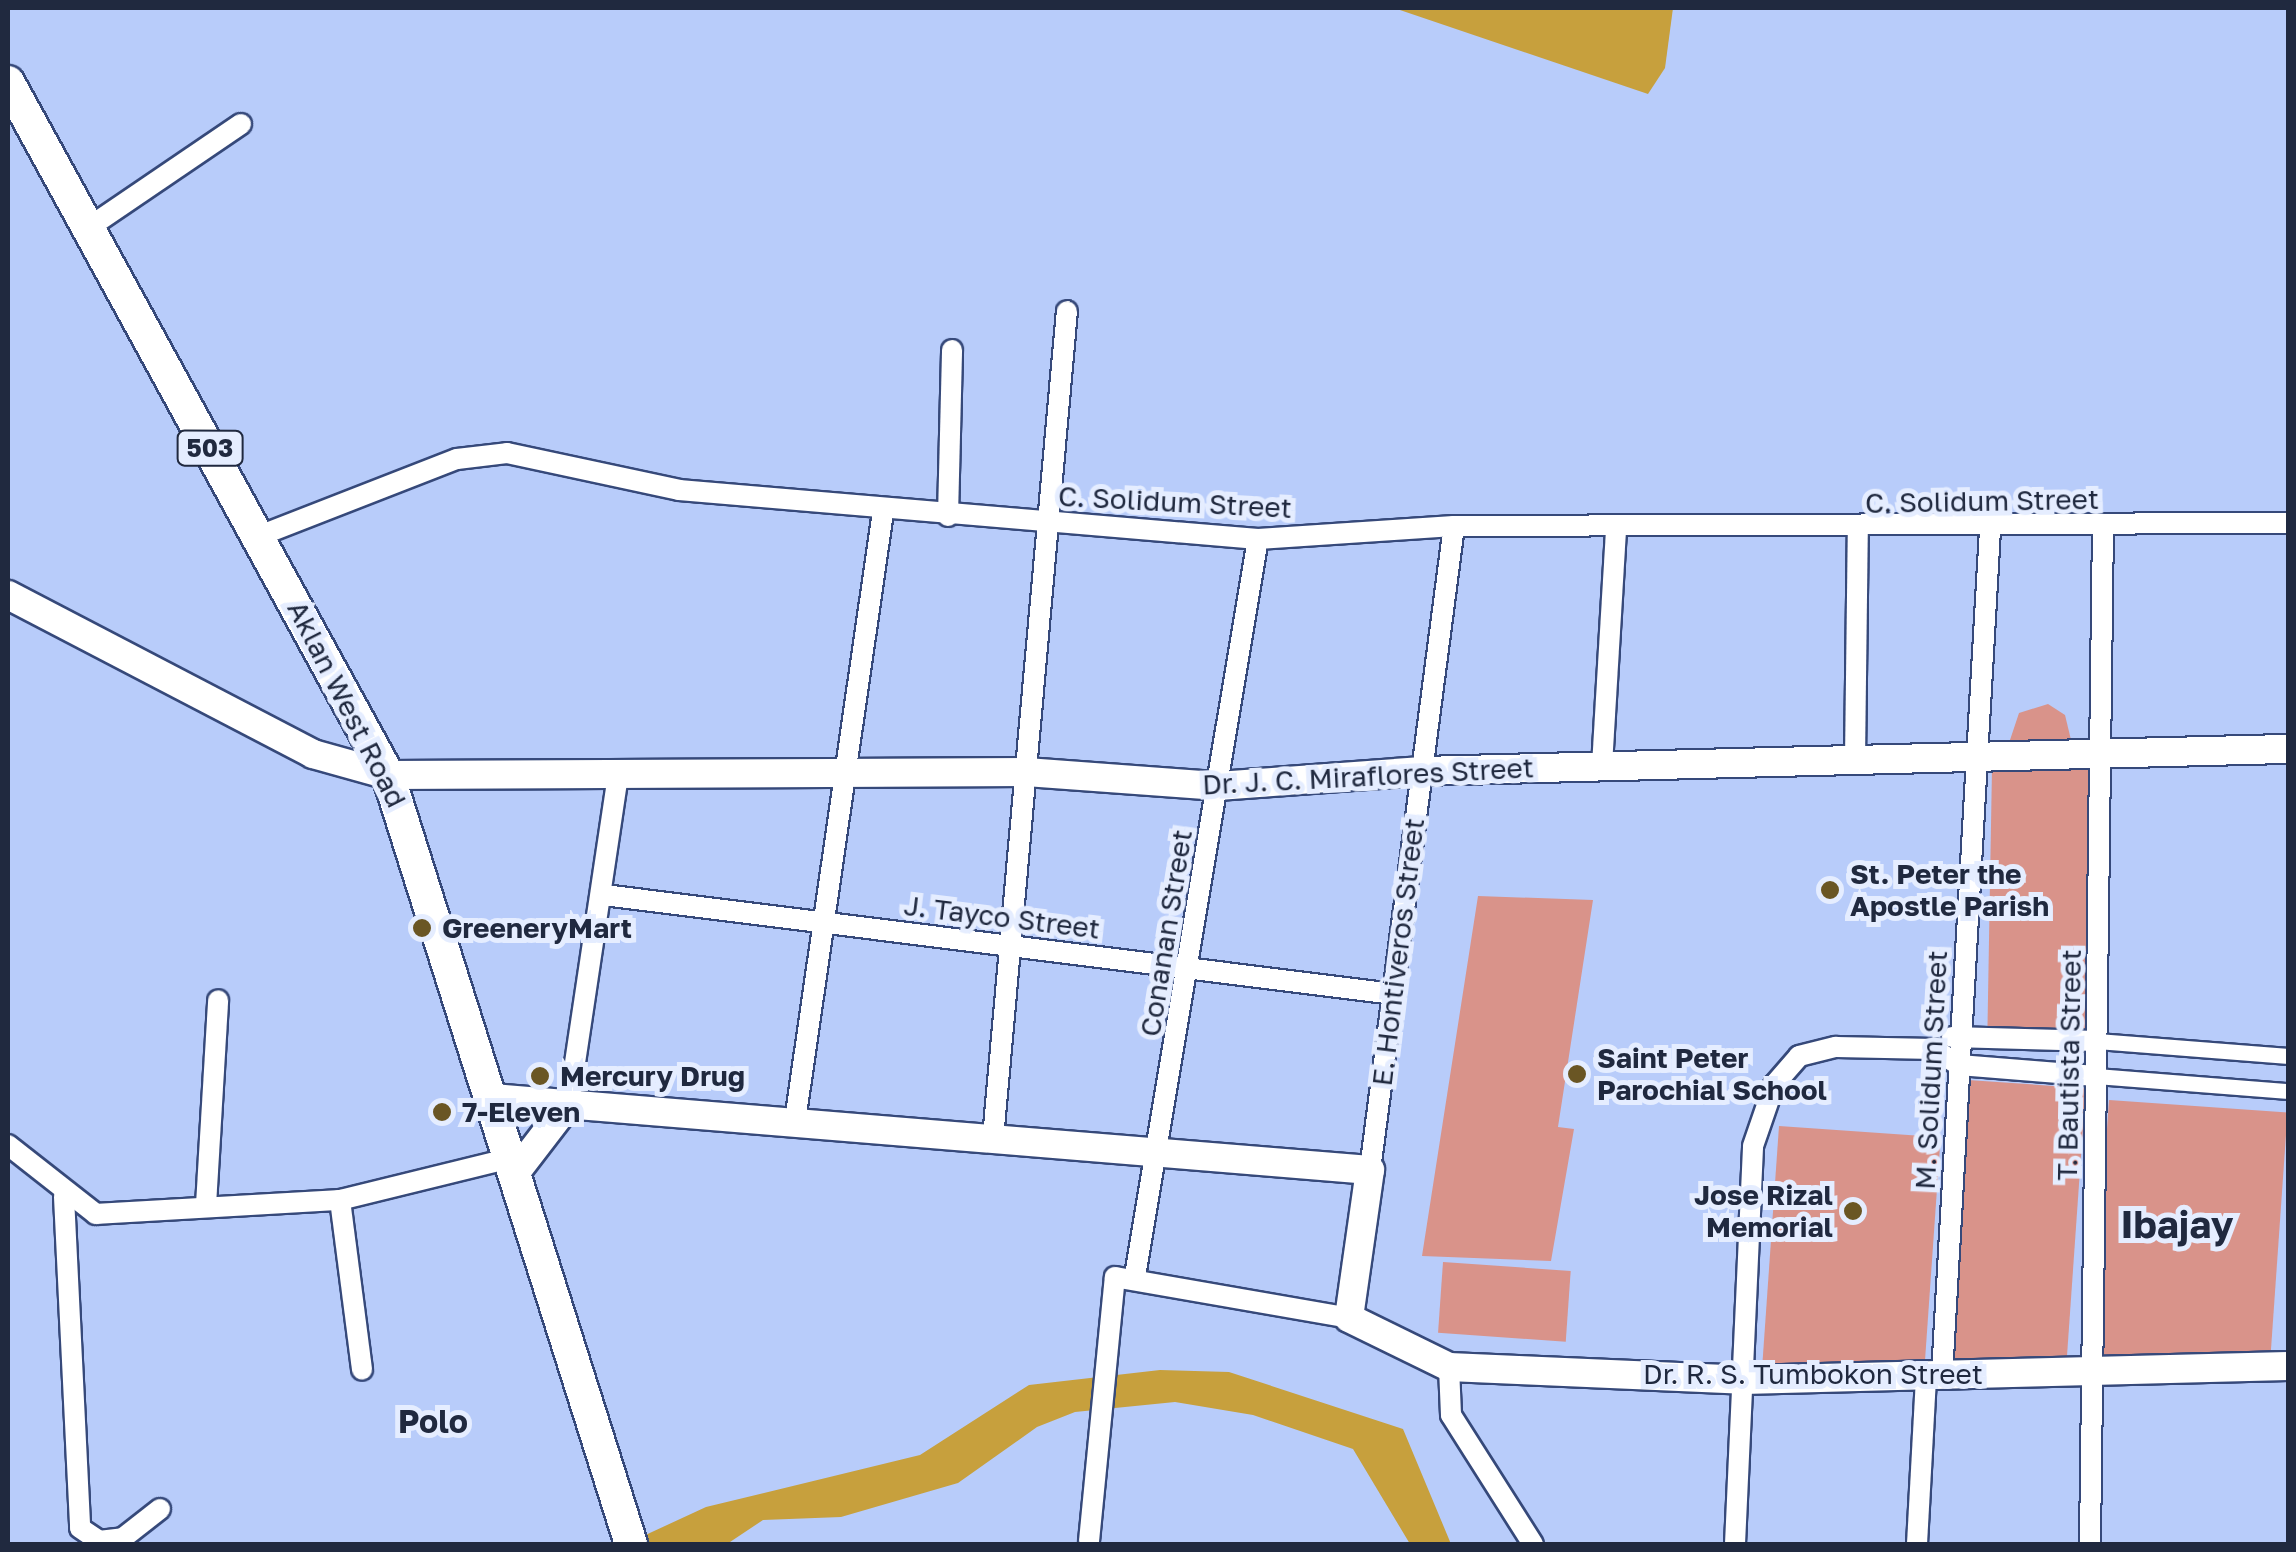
<!DOCTYPE html>
<html>
<head>
<meta charset="utf-8">
<style>
  body { margin:0 }
  #map { position:relative; width:2296px; height:1552px; overflow:hidden; background:#b8ccfa; font-family:"Golos Text",sans-serif }
  div>[style] { position:absolute }
  .green>* { inset:0; background:#d9938a; transform-origin:0 0 }
  .water>* { inset:0; background:#c7a03d }
  .roads { filter:drop-shadow(2px 0 #36497a) drop-shadow(-2px 0 #36497a) drop-shadow(0 2px #36497a) drop-shadow(0 -2px #36497a) }
  .pedestrian>* { height:15px; margin:-7.5px; padding:0 7.5px; transform-origin:7.5px; border-radius:7.5px; background:#fff }
  .minor>* { height:20px; margin:-10px; padding:0 10px; transform-origin:10px; border-radius:10px; background:#fff }
  .tertiary>* { height:28px; margin:-14px; padding:0 14px; transform-origin:14px; border-radius:14px; background:#fff }
  .primary>* { height:32px; margin:-16px; padding:0 16px; transform-origin:16px; border-radius:16px; background:#fff }
  .dots>* { width:28px; height:28px; translate:-50% -50%; box-sizing:border-box; border:5px solid #e5edff; border-radius:50% }
  span { translate:-50% -50%; white-space:nowrap; text-align:center; line-height:1.15; -webkit-text-stroke:10px #e5edff; paint-order:stroke }
  .shield-label span { padding:2px 8px; background:#e5edff; border:2px solid; border-radius:8px; -webkit-text-stroke-width:0 }
  .shield-label { font-size:25px; color:#20293f; font-weight:700 }
  .street-label { font-size:28px; color:#20293f }
  .poi-label { font-size:28px; color:#20293f; font-weight:700 }
  .left { translate:0 -50%; text-align:left }
  .right { translate:-100% -50%; text-align:right }
  .quarter-label { font-size:32px; color:#20293f; font-weight:700 }
  .district-label { font-size:38px; color:#20293f; font-weight:700 }
  .frame { position:absolute; inset:0; border:10px solid #20293f; pointer-events:none }
</style>
</head>
<body>
<div id="map">
  <div class="green">
    <div style="clip-path:polygon(2048px 704px,2065px 715px,2072px 744px,2009px 743px,2019px 713px)"></div>
    <div style="left:2093px;top:769px;width:262px;height:101px;rotate:91deg"></div>
    <div style="clip-path:polygon(1478px 896px,1593px 900px,1558px 1127px,1574px 1129px,1551px 1261px,1422px 1256px)"></div>
    <div style="left:1968px;top:1080px;width:118px;height:281px;rotate:4deg"></div>
    <div style="left:2109px;top:1100px;width:179px;height:257px;rotate:4deg"></div>
    <div style="left:1779px;top:1126px;width:162px;height:239px;rotate:4deg"></div>
    <div style="left:1443px;top:1262px;width:128px;height:71px;rotate:4deg"></div>
  </div>
  <div class="water">
    <div style="clip-path:polygon(1394px 8px,1673px 8px,1665px 68px,1648px 94px)"></div>
    <div style="clip-path:polygon(1160px 1370px,1229px 1372px,1403px 1429px,1451px 1544px,1410px 1544px,1353px 1449px,1253px 1415px,1175px 1402px,1075px 1412px,1037px 1427px,958px 1483px,841px 1517px,763px 1520px,727px 1544px,626px 1544px,706px 1507px,920px 1455px,1029px 1385px)"></div>
  </div>
  <div class="roads">
    <div class="pedestrian">
      <div style="left:2097px;top:1041px;width:192px;rotate:4.5deg"></div>
      <div style="left:2096px;top:1076px;width:193px;rotate:4.5deg"></div>
    </div>
    <div class="minor">
      <div style="left:88px;top:228px;width:185px;rotate:-34.2deg"></div>
      <div style="left:948px;top:516px;width:166px;rotate:-88.6deg"></div>
      <div style="left:259px;top:536px;width:212px;rotate:-21.3deg"></div>
      <div style="left:457px;top:459px;width:50px;rotate:-6.8deg"></div>
      <div style="left:507px;top:453px;width:176px;rotate:12.1deg"></div>
      <div style="left:679px;top:490px;width:581px;rotate:4.84deg"></div>
      <div style="left:1258px;top:539px;width:196px;rotate:-3.8deg"></div>
      <div style="left:1454px;top:526px;width:834px;rotate:-0.21deg"></div>
      <div style="left:1855px;top:760px;width:230px;rotate:-89.3deg"></div>
      <div style="left:1602px;top:766px;width:238px;rotate:-86.6deg"></div>
      <div style="left:604px;top:895px;width:795px;rotate:7.15deg"></div>
      <div style="left:1952px;top:1037px;width:145px;rotate:1.6deg"></div>
      <div style="left:569px;top:1103px;width:333px;rotate:-81.5deg"></div>
      <div style="left:795px;top:1121px;width:615px;rotate:-81.78deg"></div>
      <div style="left:993px;top:1138px;width:830px;rotate:-84.89deg"></div>
      <div style="left:8px;top:1145px;width:112px;rotate:38.1deg"></div>
      <div style="left:96px;top:1214px;width:244px;rotate:-3.3deg"></div>
      <div style="left:340px;top:1200px;width:176px;rotate:-13.8deg"></div>
      <div style="left:1370px;top:1170px;width:649px;rotate:-82.57deg"></div>
      <div style="left:64px;top:1197px;width:331px;rotate:87.2deg"></div>
      <div style="left:80px;top:1528px;width:23px;rotate:34deg"></div>
      <div style="left:99px;top:1541px;width:24px;rotate:-7deg"></div>
      <div style="left:123px;top:1538px;width:47px;rotate:-38.1deg"></div>
      <div style="left:340px;top:1200px;width:171px;rotate:82.6deg"></div>
      <div style="left:206px;top:1205px;width:205px;rotate:-86.6deg"></div>
      <div style="left:1135px;top:1276px;width:747px;rotate:-80.53deg"></div>
      <div style="left:1449px;top:1367px;width:48px;rotate:87.6deg"></div>
      <div style="left:1451px;top:1415px;width:153px;rotate:57.6deg"></div>
      <div style="left:1942px;top:1375px;width:847px;rotate:-86.75deg"></div>
      <div style="left:1089px;top:1541px;width:265px;rotate:-84.4deg"></div>
      <div style="left:1115px;top:1277px;width:238px;rotate:9.9deg"></div>
      <div style="left:1735px;top:1544px;width:398px;rotate:-87.4deg"></div>
      <div style="left:1753px;top:1146px;width:65px;rotate:-71deg"></div>
      <div style="left:1774px;top:1085px;width:38px;rotate:-49deg"></div>
      <div style="left:1799px;top:1056px;width:38px;rotate:-14deg"></div>
      <div style="left:1836px;top:1047px;width:98px;rotate:1.2deg"></div>
      <div style="left:1934px;top:1049px;width:30px;rotate:33deg"></div>
      <div style="left:1959px;top:1065px;width:137px;rotate:4.6deg"></div>
      <div style="left:1917px;top:1544px;width:168px;rotate:-86.9deg"></div>
      <div style="left:2090px;top:1544px;width:1017px;rotate:-89.27deg"></div>
    </div>
    <div class="tertiary">
      <div style="left:8px;top:595px;width:344px;rotate:27.5deg"></div>
      <div style="left:313px;top:754px;width:78px;rotate:15.6deg"></div>
      <div style="left:388px;top:775px;width:638px;rotate:-0.27deg"></div>
      <div style="left:1026px;top:772px;width:193px;rotate:4.2deg"></div>
      <div style="left:1218px;top:786px;width:205px;rotate:-4.2deg"></div>
      <div style="left:1422px;top:771px;width:866px;rotate:-1.46deg"></div>
      <div style="left:492px;top:1098px;width:881px;rotate:4.69deg"></div>
      <div style="left:1370px;top:1170px;width:149px;rotate:98.1deg"></div>
      <div style="left:1349px;top:1318px;width:111px;rotate:26.1deg"></div>
      <div style="left:1449px;top:1367px;width:294px;rotate:2.5deg"></div>
      <div style="left:1743px;top:1380px;width:545px;rotate:-1.47deg"></div>
      <div style="left:516px;top:1172px;width:87px;rotate:-52.5deg"></div>
    </div>
    <div class="primary">
      <div style="left:8px;top:82px;width:790px;rotate:61.26deg"></div>
      <div style="left:388px;top:775px;width:806px;rotate:72.46deg"></div>
    </div>
  </div>
  <div class="dots">
    <div style="left:1830px;top:890px;background:#6a5624"></div>
    <div style="left:422px;top:928px;background:#6a5624"></div>
    <div style="left:1577px;top:1074px;background:#6a5624"></div>
    <div style="left:540px;top:1076px;background:#6a5624"></div>
    <div style="left:442px;top:1112px;background:#6a5624"></div>
    <div style="left:1853px;top:1211px;background:#6a5624"></div>
  </div>
  <div class="shield-label">
    <span style="left:210px;top:448px">503</span>
  </div>
  <div class="street-label">
    <span style="left:1982px;top:501px;rotate:-1deg">C. Solidum Street</span>
    <span style="left:1175px;top:502px;rotate:3deg">C. Solidum Street</span>
    <span style="left:347px;top:704px;rotate:63deg">Aklan West Road</span>
    <span style="left:1368px;top:776px;rotate:-3deg">Dr. J. C. Miraflores Street</span>
    <span style="left:1002px;top:917px;rotate:7deg">J. Tayco Street</span>
    <span style="left:1166px;top:933px;rotate:-81deg">Conanan Street</span>
    <span style="left:1398px;top:952px;rotate:-83deg">E. Hontiveros Street</span>
    <span style="left:2069px;top:1065px;rotate:-89deg">T. Bautista Street</span>
    <span style="left:1931px;top:1070px;rotate:-87deg">M. Solidum Street</span>
    <span style="left:1813px;top:1374px">Dr. R. S. Tumbokon Street</span>
  </div>
  <div class="poi-label">
    <span class="left" style="left:1850px;top:890px">St. Peter the<br>Apostle Parish</span>
    <span class="left" style="left:442px;top:928px">GreeneryMart</span>
    <span class="left" style="left:1597px;top:1074px">Saint Peter<br>Parochial School</span>
    <span class="left" style="left:560px;top:1076px">Mercury Drug</span>
    <span class="left" style="left:462px;top:1112px">7-Eleven</span>
    <span class="right" style="left:1833px;top:1211px">Jose Rizal<br>Memorial</span>
  </div>
  <div class="quarter-label">
    <span style="left:433px;top:1421px">Polo</span>
  </div>
  <div class="district-label">
    <span style="left:2177px;top:1224px">Ibajay</span>
  </div>
  <div class="frame"></div>
</div>
</body>
</html>
